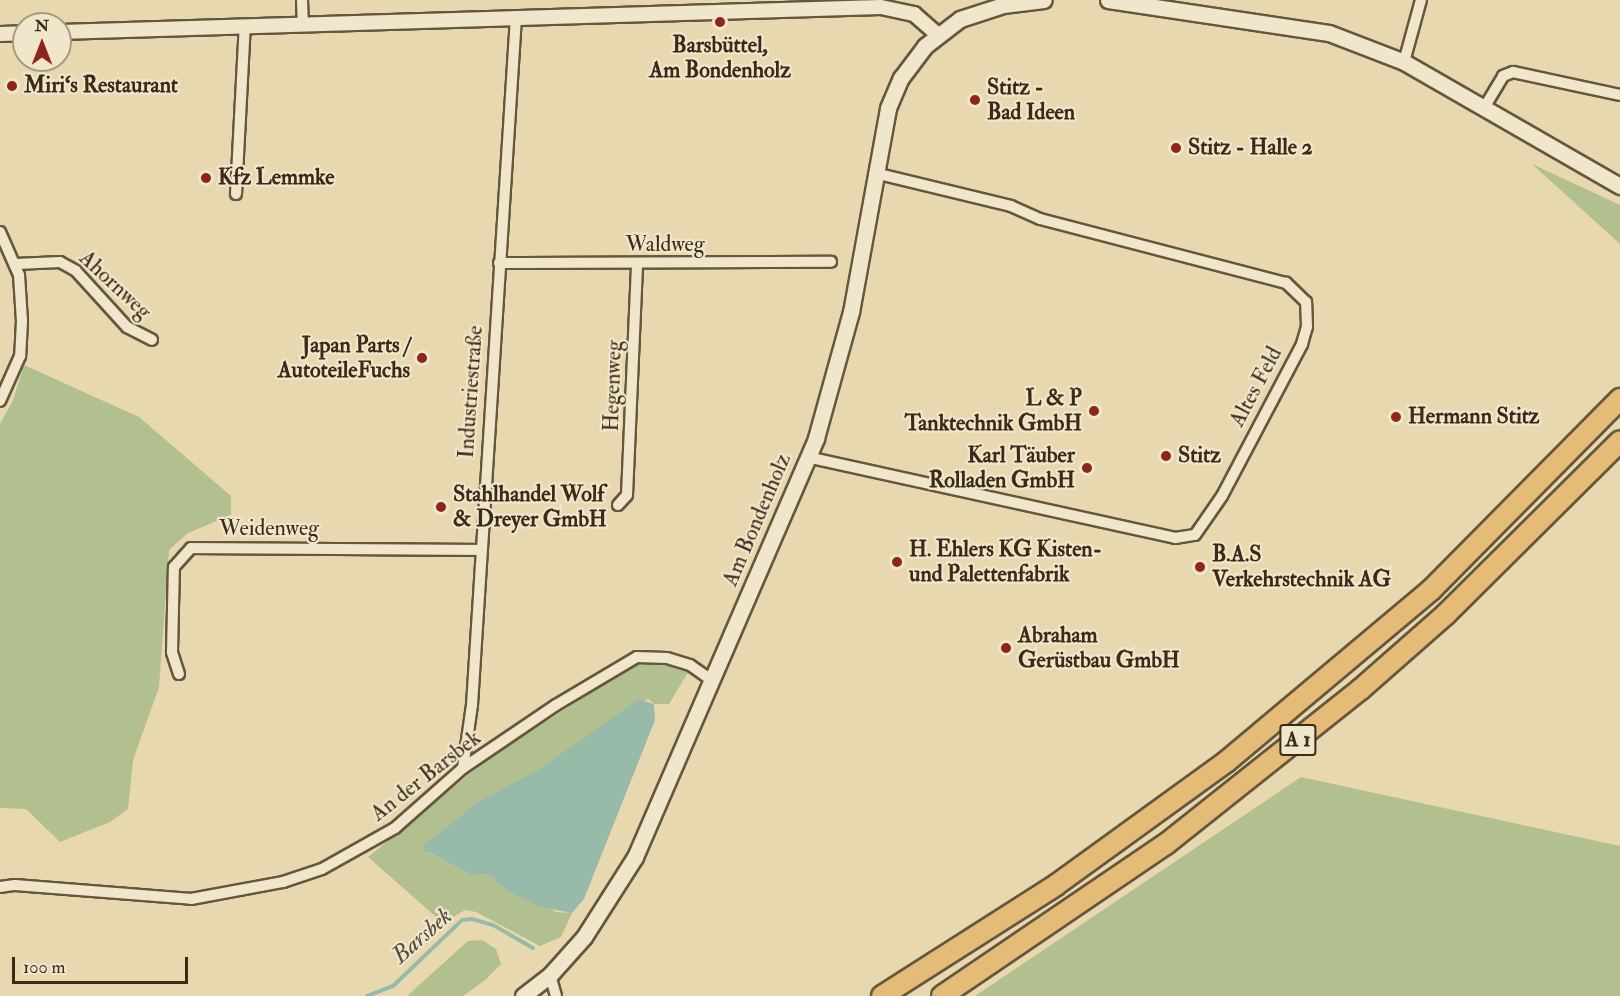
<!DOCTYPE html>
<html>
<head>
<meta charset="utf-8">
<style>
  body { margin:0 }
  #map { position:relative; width:1620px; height:996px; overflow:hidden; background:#e8d8af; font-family:"IM FELL Double Pica",serif }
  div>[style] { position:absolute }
  .green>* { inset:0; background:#b2bf8e }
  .water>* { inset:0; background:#98baa8 }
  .stream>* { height:4px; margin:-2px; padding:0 2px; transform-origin:2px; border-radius:2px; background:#98baa8 }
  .roads { filter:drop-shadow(2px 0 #66563d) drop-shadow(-2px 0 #66563d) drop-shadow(0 2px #66563d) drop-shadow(0 -2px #66563d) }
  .minor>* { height:10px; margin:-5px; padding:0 5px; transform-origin:5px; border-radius:5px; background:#f0e6cb }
  .tertiary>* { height:14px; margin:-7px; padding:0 7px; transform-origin:7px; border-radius:7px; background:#f0e6cb }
  .secondary>* { height:15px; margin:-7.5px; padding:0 7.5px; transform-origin:7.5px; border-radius:7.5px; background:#f0e6cb }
  .motorway>* { height:20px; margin:-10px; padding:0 10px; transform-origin:10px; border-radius:10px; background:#e4bc78 }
  .dots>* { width:16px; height:16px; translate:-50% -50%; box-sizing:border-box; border:3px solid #f0e6cb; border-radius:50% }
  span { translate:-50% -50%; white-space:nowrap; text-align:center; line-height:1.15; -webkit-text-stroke:4.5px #f0e6cb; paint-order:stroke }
  .shield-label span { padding:2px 4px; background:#f0e6cb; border:2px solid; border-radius:4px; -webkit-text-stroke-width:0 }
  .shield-label { font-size:21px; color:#3b2a17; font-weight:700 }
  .poi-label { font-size:22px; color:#3b2a17; font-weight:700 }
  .left { translate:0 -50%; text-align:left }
  .right { translate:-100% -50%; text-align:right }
  .street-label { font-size:22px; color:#3b2a17 }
  .water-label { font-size:24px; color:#524e3b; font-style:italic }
  .north { position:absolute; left:12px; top:12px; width:60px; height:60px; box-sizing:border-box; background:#f0e6cb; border:2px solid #a89b83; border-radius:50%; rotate:0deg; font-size:16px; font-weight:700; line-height:24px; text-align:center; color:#3b2a17 }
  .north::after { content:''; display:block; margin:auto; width:21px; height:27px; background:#8f2418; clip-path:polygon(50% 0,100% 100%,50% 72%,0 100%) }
  .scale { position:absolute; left:12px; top:957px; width:176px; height:27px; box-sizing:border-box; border:3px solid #3b2a17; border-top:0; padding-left:8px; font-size:18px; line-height:21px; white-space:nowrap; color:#3b2a17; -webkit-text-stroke:4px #f0e6cb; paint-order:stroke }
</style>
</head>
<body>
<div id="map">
  <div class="green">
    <div style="clip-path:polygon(1532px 164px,1620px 205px,1620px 244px)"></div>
    <div style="clip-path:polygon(24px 365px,139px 417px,231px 496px,231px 515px,188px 533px,169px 550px,159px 687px,133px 760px,128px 809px,110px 822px,60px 842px,26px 809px,0 808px,0 424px,13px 400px)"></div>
    <div style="clip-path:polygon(640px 660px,690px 669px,669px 704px,654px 704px,648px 699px,541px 768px,477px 802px,425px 844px,427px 852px,471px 875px,488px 874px,505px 889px,557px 912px,572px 913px,561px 937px,540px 946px,476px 912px,465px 910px,443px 923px,368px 857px,484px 762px)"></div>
    <div style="clip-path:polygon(1301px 777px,1620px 846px,1620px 996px,975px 996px)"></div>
    <div style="clip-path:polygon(482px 940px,496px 949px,501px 964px,484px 981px,463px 996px,407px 996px,468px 941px)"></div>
  </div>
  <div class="water">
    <div style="clip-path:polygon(639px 699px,654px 704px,655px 720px,584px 899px,572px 913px,540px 907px,505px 889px,488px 874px,471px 875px,424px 850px,425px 844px,477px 802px,541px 768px)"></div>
  </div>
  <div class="stream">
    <div style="left:367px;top:996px;width:28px;rotate:-21deg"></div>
    <div style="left:393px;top:986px;width:95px;rotate:-43.7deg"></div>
    <div style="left:462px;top:920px;width:10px;rotate:-6deg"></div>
    <div style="left:472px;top:919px;width:22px;rotate:16deg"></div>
    <div style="left:493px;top:925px;width:46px;rotate:29.9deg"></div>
  </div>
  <div class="roads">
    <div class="minor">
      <div style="left:302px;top:0;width:25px;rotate:88deg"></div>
      <div style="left:1404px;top:62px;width:64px;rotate:-74.7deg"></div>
      <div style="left:1484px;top:108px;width:37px;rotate:-59deg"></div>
      <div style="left:1503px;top:76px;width:11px;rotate:-22deg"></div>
      <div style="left:1513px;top:72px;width:109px;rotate:12.1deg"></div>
      <div style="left:236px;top:194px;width:169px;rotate:-87deg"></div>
      <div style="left:0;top:232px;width:47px;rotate:66.2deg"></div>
      <div style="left:19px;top:275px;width:46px;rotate:86.3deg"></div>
      <div style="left:22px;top:321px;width:35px;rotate:93deg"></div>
      <div style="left:20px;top:356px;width:49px;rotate:114deg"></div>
      <div style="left:499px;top:263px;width:332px;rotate:-0.2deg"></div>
      <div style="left:16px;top:264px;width:44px;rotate:-2.6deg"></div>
      <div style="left:60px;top:262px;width:18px;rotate:29deg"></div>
      <div style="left:76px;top:271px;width:76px;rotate:47.7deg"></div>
      <div style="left:127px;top:327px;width:28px;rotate:27deg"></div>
      <div style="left:807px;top:457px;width:377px;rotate:12.4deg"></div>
      <div style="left:1175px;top:538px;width:20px;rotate:-9deg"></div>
      <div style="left:1195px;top:535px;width:47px;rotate:-55.3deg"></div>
      <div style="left:1222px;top:496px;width:172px;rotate:-62.2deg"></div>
      <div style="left:1302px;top:344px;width:18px;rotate:-74deg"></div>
      <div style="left:1307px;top:327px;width:25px;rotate:-92deg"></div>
      <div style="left:1306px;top:302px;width:28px;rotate:-136deg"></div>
      <div style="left:1286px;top:283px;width:254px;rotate:-165.4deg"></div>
      <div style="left:1040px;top:219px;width:32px;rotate:-156deg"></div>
      <div style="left:1011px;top:206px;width:140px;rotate:-166.4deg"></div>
      <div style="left:618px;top:505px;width:13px;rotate:-48deg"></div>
      <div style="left:627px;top:495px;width:230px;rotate:-87.5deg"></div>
      <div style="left:179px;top:674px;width:23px;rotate:-108deg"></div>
      <div style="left:172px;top:652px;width:85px;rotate:-88.7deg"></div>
      <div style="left:174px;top:567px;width:25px;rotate:-48deg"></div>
      <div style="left:191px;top:548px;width:290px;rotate:0.4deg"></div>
      <div style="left:463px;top:768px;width:64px;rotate:-81.9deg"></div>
      <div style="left:472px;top:705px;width:689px;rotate:-86.34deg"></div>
      <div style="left:0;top:887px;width:15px;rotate:-8deg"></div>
      <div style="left:15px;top:885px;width:177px;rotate:4.5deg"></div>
      <div style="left:191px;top:899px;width:94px;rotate:-10.5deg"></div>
      <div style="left:283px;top:882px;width:41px;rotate:-18.4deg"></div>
      <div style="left:322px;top:869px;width:84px;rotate:-29.3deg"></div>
      <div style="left:395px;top:828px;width:91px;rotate:-41.4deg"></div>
      <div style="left:463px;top:768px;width:112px;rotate:-34.1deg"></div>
      <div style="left:556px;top:705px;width:94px;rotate:-30.7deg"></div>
      <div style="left:637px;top:657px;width:30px;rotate:2deg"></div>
      <div style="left:667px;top:658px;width:24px;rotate:17deg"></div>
      <div style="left:690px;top:665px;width:28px;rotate:35deg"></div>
      <div style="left:550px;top:975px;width:22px;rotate:74deg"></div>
    </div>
    <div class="tertiary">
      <div style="left:60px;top:32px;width:821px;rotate:-1.74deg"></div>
      <div style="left:881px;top:7px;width:34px;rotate:12deg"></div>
      <div style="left:914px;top:14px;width:30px;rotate:41deg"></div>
      <div style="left:0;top:34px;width:24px;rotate:-2deg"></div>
    </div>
    <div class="secondary">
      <div style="left:1108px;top:0;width:223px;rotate:8.5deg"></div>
      <div style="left:1329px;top:33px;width:80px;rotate:21.1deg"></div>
      <div style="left:1404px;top:62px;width:249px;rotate:29.9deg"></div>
      <div style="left:523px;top:996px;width:34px;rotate:-38deg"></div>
      <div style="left:550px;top:975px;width:51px;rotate:-48.2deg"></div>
      <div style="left:584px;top:937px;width:95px;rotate:-57.5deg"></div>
      <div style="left:635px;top:857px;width:456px;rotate:-66.6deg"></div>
      <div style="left:816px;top:438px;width:131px;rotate:-74.5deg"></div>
      <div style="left:851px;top:312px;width:207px;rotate:-79.7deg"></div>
      <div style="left:888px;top:108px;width:33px;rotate:-67deg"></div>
      <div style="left:901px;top:78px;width:40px;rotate:-53deg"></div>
      <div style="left:925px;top:46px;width:44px;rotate:-37.6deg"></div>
      <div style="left:960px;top:19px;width:45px;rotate:-18deg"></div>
      <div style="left:1003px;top:5px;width:41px;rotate:-7deg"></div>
    </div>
    <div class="motorway">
      <div style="left:882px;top:996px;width:206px;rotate:-32.5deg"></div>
      <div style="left:1056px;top:885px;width:210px;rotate:-35.9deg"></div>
      <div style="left:1226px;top:762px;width:268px;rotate:-40deg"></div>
      <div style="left:1431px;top:590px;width:269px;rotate:-45.3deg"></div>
      <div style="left:942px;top:996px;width:271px;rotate:-34.2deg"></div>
      <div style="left:1166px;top:844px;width:249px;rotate:-38.5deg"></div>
      <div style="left:1361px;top:689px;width:113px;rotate:-41.4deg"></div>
      <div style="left:1446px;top:614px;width:245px;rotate:-44.8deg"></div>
    </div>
  </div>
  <div class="dots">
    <div style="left:720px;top:22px;background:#8f2418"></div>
    <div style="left:12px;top:86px;background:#8f2418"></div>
    <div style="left:975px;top:100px;background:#8f2418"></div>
    <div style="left:1176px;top:148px;background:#8f2418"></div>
    <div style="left:206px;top:178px;background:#8f2418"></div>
    <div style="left:422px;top:358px;background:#8f2418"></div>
    <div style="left:1094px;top:411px;background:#8f2418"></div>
    <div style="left:1396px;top:417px;background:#8f2418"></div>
    <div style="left:1166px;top:456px;background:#8f2418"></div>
    <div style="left:1087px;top:468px;background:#8f2418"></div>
    <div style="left:441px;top:507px;background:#8f2418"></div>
    <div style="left:897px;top:562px;background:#8f2418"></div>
    <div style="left:1200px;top:567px;background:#8f2418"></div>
    <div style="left:1006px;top:648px;background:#8f2418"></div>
  </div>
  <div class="shield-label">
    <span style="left:1298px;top:740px">A 1</span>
  </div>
  <div class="poi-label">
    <span style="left:720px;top:58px">Barsbüttel,<br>Am Bondenholz</span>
    <span class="left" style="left:24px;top:86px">Miri‘s Restaurant</span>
    <span class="left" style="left:987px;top:100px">Stitz -<br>Bad Ideen</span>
    <span class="left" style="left:1188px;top:148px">Stitz - Halle 2</span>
    <span class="left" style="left:218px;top:178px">Kfz Lemmke</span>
    <span class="right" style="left:410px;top:358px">Japan Parts /<br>AutoteileFuchs</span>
    <span class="right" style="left:1082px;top:411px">L &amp; P<br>Tanktechnik GmbH</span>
    <span class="left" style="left:1408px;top:417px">Hermann Stitz</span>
    <span class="right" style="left:1075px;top:468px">Karl Täuber<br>Rolladen GmbH</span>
    <span class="left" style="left:1178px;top:456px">Stitz</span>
    <span class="left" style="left:453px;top:507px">Stahlhandel Wolf<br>&amp; Dreyer GmbH</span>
    <span class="left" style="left:909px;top:562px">H. Ehlers KG Kisten-<br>und Palettenfabrik</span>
    <span class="left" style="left:1212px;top:567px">B.A.S<br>Verkehrstechnik AG</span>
    <span class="left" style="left:1018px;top:648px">Abraham<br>Gerüstbau GmbH</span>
  </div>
  <div class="street-label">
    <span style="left:665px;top:245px">Waldweg</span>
    <span style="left:115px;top:285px;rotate:43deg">Ahornweg</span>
    <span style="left:613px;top:386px;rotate:-88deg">Hegenweg</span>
    <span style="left:1256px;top:387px;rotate:-62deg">Altes Feld</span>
    <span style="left:471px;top:392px;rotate:-86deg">Industriestraße</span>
    <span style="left:757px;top:520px;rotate:-67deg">Am Bondenholz</span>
    <span style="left:269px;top:529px">Weidenweg</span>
    <span style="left:426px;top:776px;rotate:-38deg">An der Barsbek</span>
  </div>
  <div class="water-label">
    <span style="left:422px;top:936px;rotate:-41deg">Barsbek</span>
  </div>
  <div class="north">N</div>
  <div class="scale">100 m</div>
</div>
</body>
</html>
